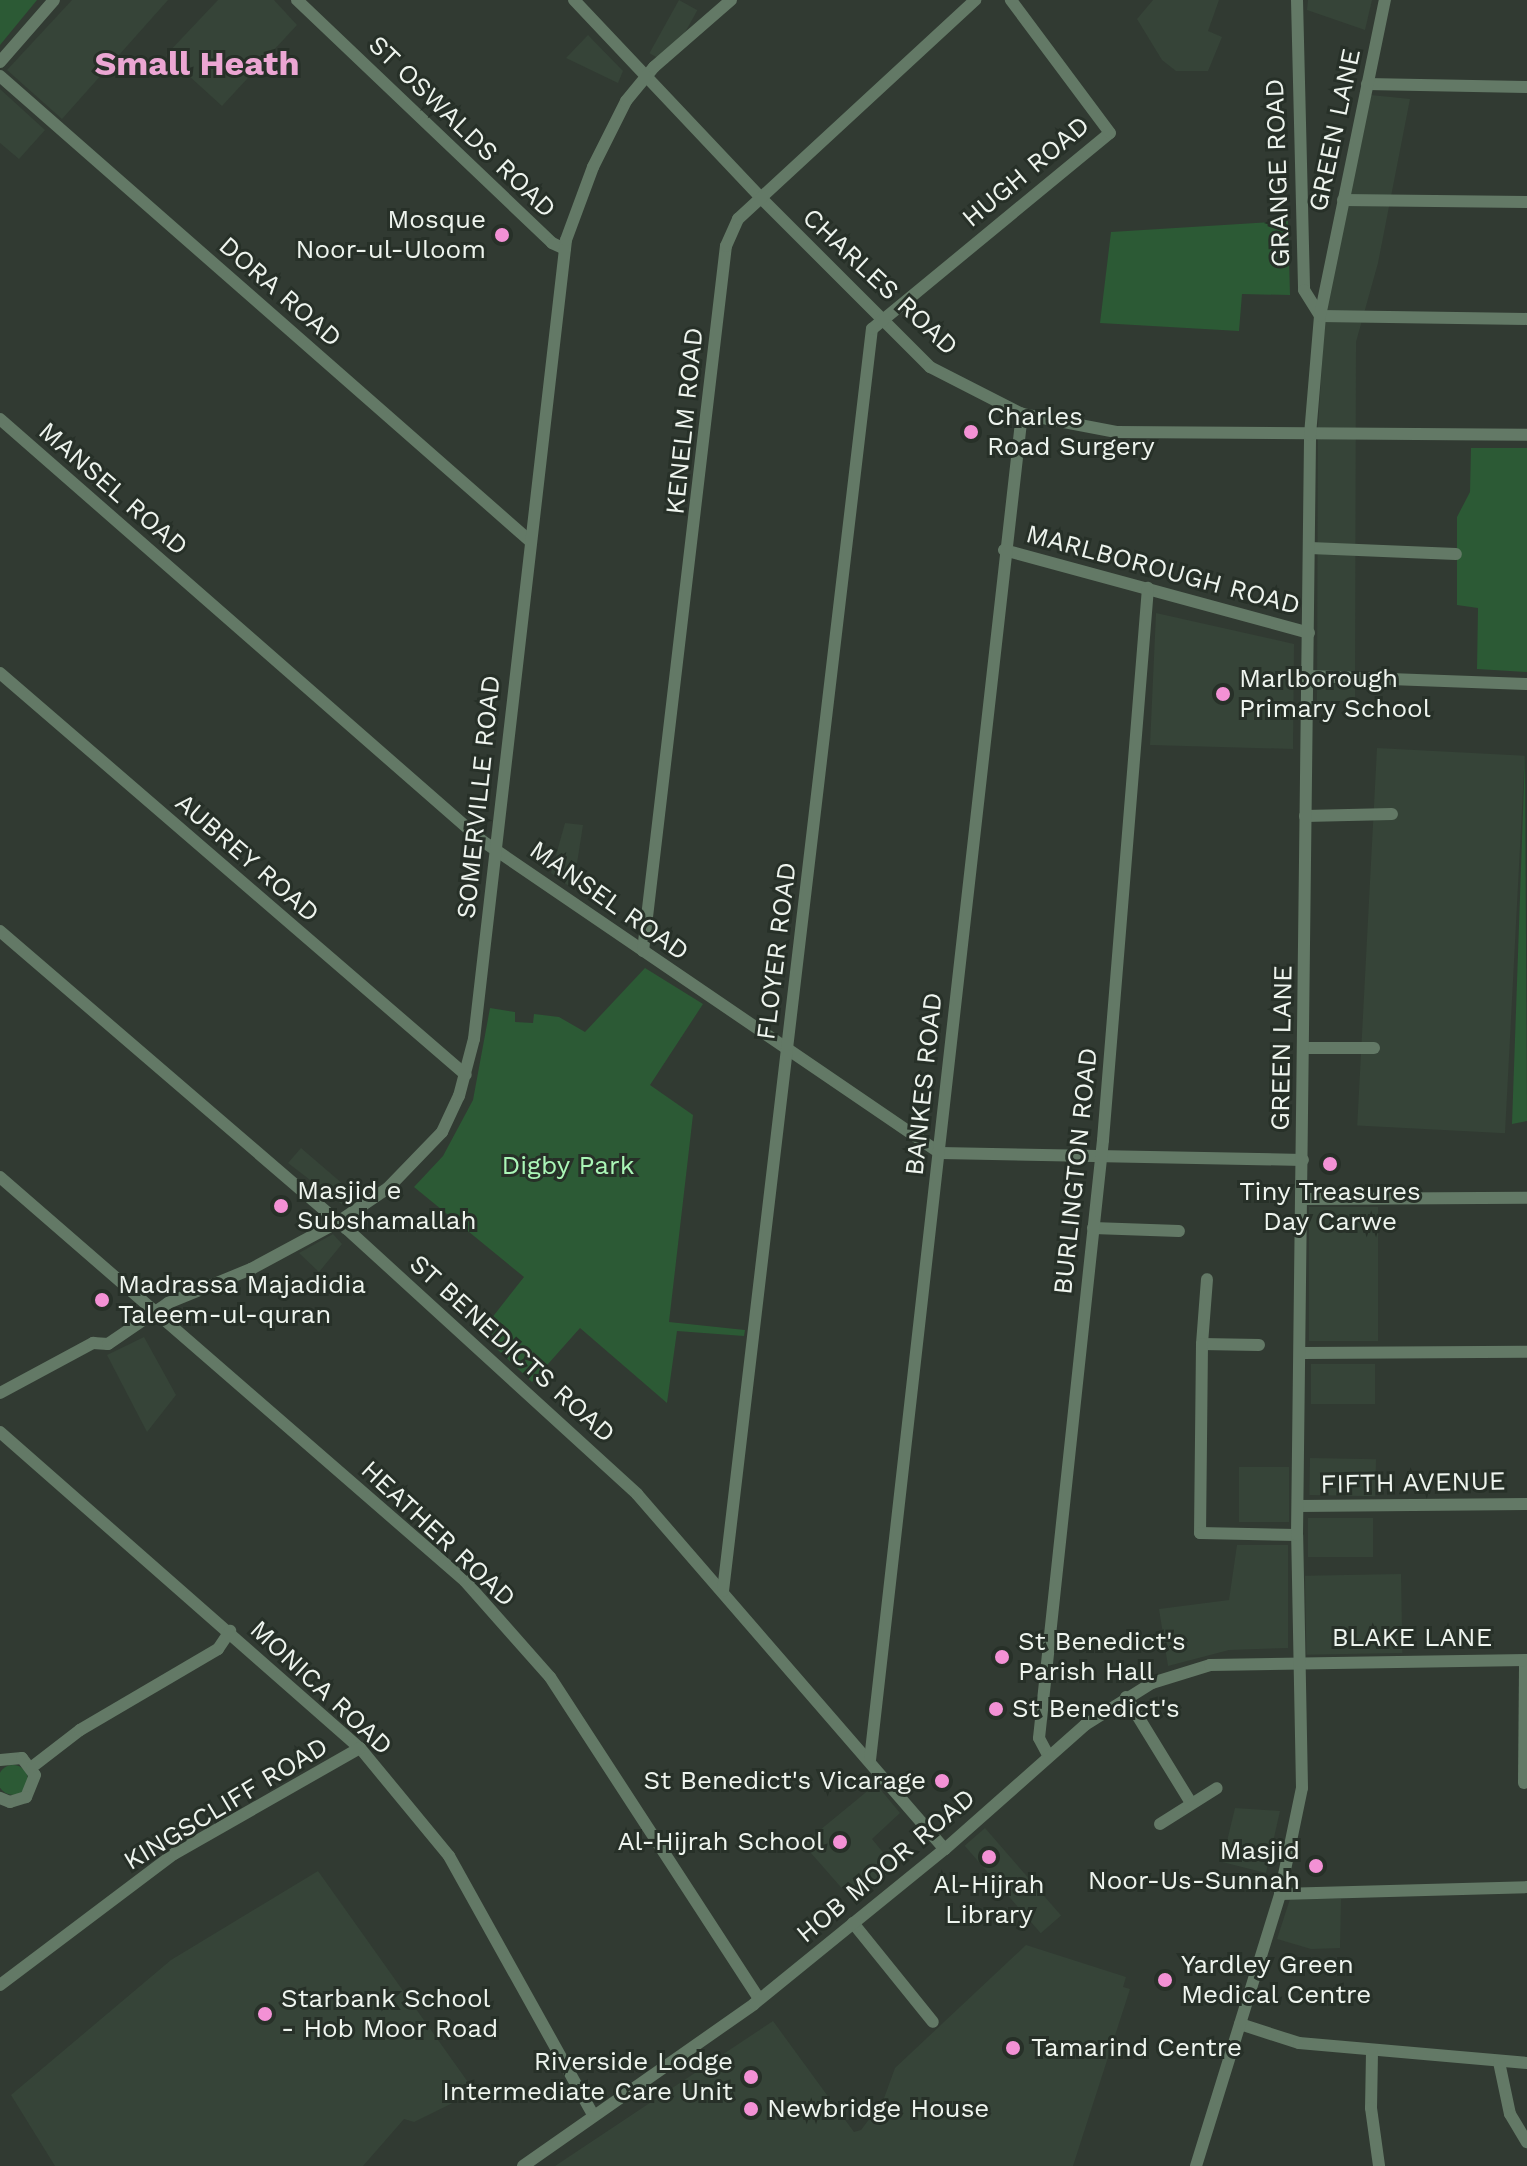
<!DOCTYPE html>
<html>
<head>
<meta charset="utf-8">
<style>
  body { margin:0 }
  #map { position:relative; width:1527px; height:2166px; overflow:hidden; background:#313a32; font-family:"Work Sans",sans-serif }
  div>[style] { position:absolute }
  .built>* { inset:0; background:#364438; transform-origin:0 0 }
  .green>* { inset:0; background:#2c5a35 }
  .round { border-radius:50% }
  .minor>* { height:12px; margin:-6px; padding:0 6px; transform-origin:6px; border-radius:6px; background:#637966 }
  .dots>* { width:22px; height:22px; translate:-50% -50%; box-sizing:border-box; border:4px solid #273028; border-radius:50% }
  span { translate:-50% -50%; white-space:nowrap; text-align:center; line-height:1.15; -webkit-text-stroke:6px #273028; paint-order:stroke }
  .street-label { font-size:26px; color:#eef4ee }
  .poi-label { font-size:26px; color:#eef4ee }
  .right { translate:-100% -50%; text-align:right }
  .left { translate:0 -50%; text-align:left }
  .park-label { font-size:26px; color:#abf6b7 }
  .district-label { font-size:34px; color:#eba6d3; font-weight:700 }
</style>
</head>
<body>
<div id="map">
  <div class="built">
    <div style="clip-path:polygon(72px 0,168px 0,62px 119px,7px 70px)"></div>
    <div style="clip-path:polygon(218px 0,274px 0,297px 25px,222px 106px,166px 55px)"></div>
    <div style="left:679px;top:0;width:21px;height:61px;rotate:29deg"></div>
    <div style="clip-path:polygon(1153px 0,1219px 0,1208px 31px,1222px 37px,1208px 71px,1176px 71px,1162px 60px,1137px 19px)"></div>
    <div style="clip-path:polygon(1308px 0,1372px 0,1365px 30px,1307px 10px)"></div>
    <div style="clip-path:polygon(588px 35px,623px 71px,618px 83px,566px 58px)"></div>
    <div style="clip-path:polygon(0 89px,45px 130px,19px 159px,0 143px)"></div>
    <div style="clip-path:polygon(1371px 95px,1410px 99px,1378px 263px,1356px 342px,1355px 701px,1317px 701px,1318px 426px,1326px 300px)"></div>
    <div style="clip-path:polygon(1156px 613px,1294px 644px,1293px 749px,1150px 745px)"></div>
    <div style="left:1377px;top:748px;width:148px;height:378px;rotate:3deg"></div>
    <div style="clip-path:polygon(565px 823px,583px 825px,573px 889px,551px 873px)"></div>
    <div style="clip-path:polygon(301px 1148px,358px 1197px,344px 1206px,288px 1163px)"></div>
    <div style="left:1309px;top:1207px;width:69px;height:134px"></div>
    <div style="clip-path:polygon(333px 1234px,342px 1244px,319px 1272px,299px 1253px)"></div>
    <div style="clip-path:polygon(144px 1337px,176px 1395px,147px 1432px,107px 1355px)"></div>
    <div style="left:1311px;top:1364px;width:64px;height:40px"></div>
    <div style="left:1310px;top:1458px;width:66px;height:37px;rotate:1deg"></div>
    <div style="left:1239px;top:1467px;width:50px;height:55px"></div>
    <div style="left:1308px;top:1518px;width:65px;height:39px"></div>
    <div style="clip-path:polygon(1237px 1545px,1288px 1545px,1288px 1648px,1229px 1650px,1168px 1666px,1159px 1609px,1229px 1600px)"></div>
    <div style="left:1401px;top:1574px;width:79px;height:96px;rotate:89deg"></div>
    <div style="clip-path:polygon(876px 1784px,900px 1813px,872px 1839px,895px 1867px,853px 1901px,803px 1844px)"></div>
    <div style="clip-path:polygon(1235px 1808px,1280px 1811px,1266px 1873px,1222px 1862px)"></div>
    <div style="left:985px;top:1828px;width:116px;height:27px;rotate:49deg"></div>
    <div style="clip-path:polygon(318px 1871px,475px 2092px,414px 2122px,404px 2119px,363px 2166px,55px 2166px,11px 2095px,171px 1960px)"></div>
    <div style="clip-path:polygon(1290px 1899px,1341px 1899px,1340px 1948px,1311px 1949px,1277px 1939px)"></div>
    <div style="clip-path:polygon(1026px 1945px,1126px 1977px,1123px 1987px,1130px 1989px,1073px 2166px,555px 2166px,773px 2021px,854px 2132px,861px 2130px,883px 2101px,895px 2068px)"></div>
  </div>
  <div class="green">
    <div style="clip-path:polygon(0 0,37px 0,0 45px)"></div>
    <div style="clip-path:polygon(1288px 221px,1290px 295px,1242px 294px,1239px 331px,1100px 323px,1111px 232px)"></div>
    <div style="clip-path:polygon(1471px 448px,1527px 448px,1527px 672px,1477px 669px,1478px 608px,1457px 605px,1457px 517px,1470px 492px)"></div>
    <div style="clip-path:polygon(1525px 755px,1527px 1121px,1512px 1124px)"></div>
    <div style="clip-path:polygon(645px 968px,703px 1004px,650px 1085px,693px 1115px,669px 1322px,745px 1330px,744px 1336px,677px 1331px,667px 1403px,580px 1328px,532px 1382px,480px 1333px,524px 1277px,414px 1187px,443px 1156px,473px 1100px,490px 1008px,515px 1012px,515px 1022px,533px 1023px,534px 1014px,559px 1017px,585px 1032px)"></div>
    <div class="round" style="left:-2px;top:1765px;width:30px;height:30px"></div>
  </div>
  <div class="minor">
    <div style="left:297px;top:0;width:352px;rotate:43.6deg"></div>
    <div style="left:552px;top:243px;width:14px;rotate:25deg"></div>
    <div style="left:574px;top:0;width:274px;rotate:46.6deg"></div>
    <div style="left:762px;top:199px;width:238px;rotate:45deg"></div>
    <div style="left:930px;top:367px;width:103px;rotate:27.1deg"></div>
    <div style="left:1022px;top:414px;width:96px;rotate:10.8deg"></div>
    <div style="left:1116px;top:432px;width:411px;rotate:0.4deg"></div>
    <div style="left:1297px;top:0;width:290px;rotate:88.6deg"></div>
    <div style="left:1304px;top:290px;width:31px;rotate:58deg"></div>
    <div style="left:0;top:62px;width:82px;rotate:-48.9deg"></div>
    <div style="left:0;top:76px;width:705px;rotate:41.26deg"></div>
    <div style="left:1367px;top:84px;width:160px;rotate:1.1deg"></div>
    <div style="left:1343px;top:200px;width:184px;rotate:0.6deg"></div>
    <div style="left:1320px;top:316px;width:207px;rotate:0.8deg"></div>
    <div style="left:0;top:419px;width:639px;rotate:41.19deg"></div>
    <div style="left:481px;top:840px;width:556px;rotate:34.29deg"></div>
    <div style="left:940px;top:1153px;width:363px;rotate:1.1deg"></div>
    <div style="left:1310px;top:548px;width:146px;rotate:2.4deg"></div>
    <div style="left:1004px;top:550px;width:316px;rotate:15.2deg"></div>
    <div style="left:0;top:673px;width:615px;rotate:40.78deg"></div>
    <div style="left:1308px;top:676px;width:219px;rotate:2.1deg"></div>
    <div style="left:1305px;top:816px;width:87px;rotate:-1.3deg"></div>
    <div style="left:0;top:931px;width:457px;rotate:40.7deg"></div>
    <div style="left:347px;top:1229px;width:393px;rotate:42.4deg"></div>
    <div style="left:637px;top:1494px;width:470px;rotate:49.1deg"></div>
    <div style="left:643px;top:951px;width:710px;rotate:-83.29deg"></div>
    <div style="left:726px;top:246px;width:30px;rotate:-66deg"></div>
    <div style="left:738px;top:219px;width:323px;rotate:-42.7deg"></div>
    <div style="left:1303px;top:1048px;width:71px"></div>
    <div style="left:0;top:1177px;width:616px;rotate:40.98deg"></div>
    <div style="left:465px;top:1581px;width:128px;rotate:48.5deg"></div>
    <div style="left:550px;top:1677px;width:384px;rotate:57deg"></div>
    <div style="left:1302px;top:1199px;width:225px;rotate:-0.3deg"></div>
    <div style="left:1093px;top:1228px;width:86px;rotate:2deg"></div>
    <div style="left:1202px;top:1344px;width:65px;rotate:-85.6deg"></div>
    <div style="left:1259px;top:1345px;width:57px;rotate:-179deg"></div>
    <div style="left:1202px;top:1344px;width:189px;rotate:90.6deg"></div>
    <div style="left:1200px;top:1533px;width:97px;rotate:1.2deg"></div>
    <div style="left:1302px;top:1353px;width:225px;rotate:-0.3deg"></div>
    <div style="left:0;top:1393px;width:106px;rotate:-28.3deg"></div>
    <div style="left:93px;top:1343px;width:15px;rotate:4deg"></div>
    <div style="left:108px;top:1344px;width:73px;rotate:-34.3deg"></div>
    <div style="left:168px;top:1303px;width:90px;rotate:-22.3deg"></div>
    <div style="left:251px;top:1269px;width:99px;rotate:-28.4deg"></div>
    <div style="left:338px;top:1222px;width:60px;rotate:-34.2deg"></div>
    <div style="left:388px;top:1188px;width:78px;rotate:-46deg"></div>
    <div style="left:442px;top:1132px;width:40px;rotate:-65deg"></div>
    <div style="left:459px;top:1096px;width:59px;rotate:-75.3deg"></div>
    <div style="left:474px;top:1039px;width:804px;rotate:-83.43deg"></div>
    <div style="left:566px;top:240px;width:78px;rotate:-69.7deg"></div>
    <div style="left:593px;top:167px;width:74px;rotate:-63.4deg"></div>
    <div style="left:626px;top:101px;width:44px;rotate:-50.5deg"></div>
    <div style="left:654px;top:67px;width:102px;rotate:-41deg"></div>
    <div style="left:0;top:1432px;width:479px;rotate:41.3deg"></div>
    <div style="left:360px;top:1748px;width:140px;rotate:50.5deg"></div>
    <div style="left:449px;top:1856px;width:296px;rotate:60.9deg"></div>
    <div style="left:1299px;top:1506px;width:228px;rotate:-0.5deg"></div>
    <div style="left:723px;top:1591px;width:1271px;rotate:-83.27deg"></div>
    <div style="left:872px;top:329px;width:308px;rotate:-39.5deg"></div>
    <div style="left:1110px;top:133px;width:166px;rotate:-126.7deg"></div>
    <div style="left:1126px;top:1697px;width:124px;rotate:58.5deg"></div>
    <div style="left:1048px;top:1755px;width:19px;rotate:-118deg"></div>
    <div style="left:1039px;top:1738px;width:601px;rotate:-83.89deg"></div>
    <div style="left:1103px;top:1140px;width:554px;rotate:-85.34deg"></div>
    <div style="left:0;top:1760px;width:22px;rotate:-5deg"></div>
    <div style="left:22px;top:1758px;width:21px;rotate:53deg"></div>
    <div style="left:35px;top:1775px;width:24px;rotate:112deg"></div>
    <div style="left:26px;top:1797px;width:17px;rotate:163deg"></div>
    <div style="left:10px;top:1802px;width:11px;rotate:-158deg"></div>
    <div style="left:870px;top:1760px;width:1355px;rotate:-83.56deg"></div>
    <div style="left:32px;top:1767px;width:61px;rotate:-37.6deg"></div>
    <div style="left:80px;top:1730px;width:160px;rotate:-30.4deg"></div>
    <div style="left:218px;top:1649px;width:22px;rotate:-56deg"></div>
    <div style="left:1524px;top:1783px;width:123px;rotate:-89.5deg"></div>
    <div style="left:1160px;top:1824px;width:67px;rotate:-32.3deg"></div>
    <div style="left:1280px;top:1894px;width:247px;rotate:-1.6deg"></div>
    <div style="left:853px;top:1923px;width:127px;rotate:51.1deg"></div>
    <div style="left:0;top:1985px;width:218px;rotate:-37deg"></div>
    <div style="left:174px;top:1854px;width:214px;rotate:-29.7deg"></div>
    <div style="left:1240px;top:2024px;width:62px;rotate:17.9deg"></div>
    <div style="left:1299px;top:2043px;width:229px;rotate:5deg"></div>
    <div style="left:1372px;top:2052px;width:56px;rotate:91deg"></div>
    <div style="left:1371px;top:2108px;width:59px;rotate:82.1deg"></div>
    <div style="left:1499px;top:2062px;width:53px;rotate:78.1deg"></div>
    <div style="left:1510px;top:2114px;width:33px;rotate:59deg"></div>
    <div style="left:523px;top:2166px;width:282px;rotate:-35deg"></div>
    <div style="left:754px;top:2004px;width:246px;rotate:-39.1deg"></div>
    <div style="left:945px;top:1849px;width:187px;rotate:-41.5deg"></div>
    <div style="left:1085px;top:1725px;width:79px;rotate:-32.1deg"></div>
    <div style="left:1152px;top:1683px;width:61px;rotate:-17.2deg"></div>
    <div style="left:1210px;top:1665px;width:317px;rotate:-0.9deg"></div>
    <div style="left:1196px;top:2166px;width:285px;rotate:-72.8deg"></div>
    <div style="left:1280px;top:1894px;width:108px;rotate:-78.3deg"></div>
    <div style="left:1302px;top:1788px;width:253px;rotate:-91.1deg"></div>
    <div style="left:1297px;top:1535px;width:1100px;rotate:-89.32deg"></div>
    <div style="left:1310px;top:435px;width:119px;rotate:-85.2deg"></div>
    <div style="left:1320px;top:316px;width:323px;rotate:-78.4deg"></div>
  </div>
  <div class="dots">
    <div style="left:502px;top:235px;background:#f391d5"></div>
    <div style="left:971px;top:432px;background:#f391d5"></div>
    <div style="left:1223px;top:694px;background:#f391d5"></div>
    <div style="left:1330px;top:1164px;background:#f391d5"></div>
    <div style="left:281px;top:1206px;background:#f391d5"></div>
    <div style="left:102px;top:1300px;background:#f391d5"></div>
    <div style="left:1002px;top:1657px;background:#f391d5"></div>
    <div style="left:996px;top:1709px;background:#f391d5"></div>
    <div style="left:942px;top:1781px;background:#f391d5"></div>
    <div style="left:840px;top:1842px;background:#f391d5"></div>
    <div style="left:989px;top:1857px;background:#f391d5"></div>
    <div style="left:1316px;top:1866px;background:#f391d5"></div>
    <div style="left:1165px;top:1980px;background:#f391d5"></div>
    <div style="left:265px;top:2014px;background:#f391d5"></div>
    <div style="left:1013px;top:2048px;background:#f391d5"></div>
    <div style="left:751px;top:2077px;background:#f391d5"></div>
    <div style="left:751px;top:2109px;background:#f391d5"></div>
  </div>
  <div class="street-label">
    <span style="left:462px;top:127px;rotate:44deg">ST OSWALDS ROAD</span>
    <span style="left:1335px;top:130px;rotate:-78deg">GREEN LANE</span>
    <span style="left:1026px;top:172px;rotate:-40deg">HUGH ROAD</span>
    <span style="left:1278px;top:173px;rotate:-92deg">GRANGE ROAD</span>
    <span style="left:880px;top:282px;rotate:43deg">CHARLES ROAD</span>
    <span style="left:280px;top:292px;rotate:41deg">DORA ROAD</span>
    <span style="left:685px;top:421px;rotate:-84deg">KENELM ROAD</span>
    <span style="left:113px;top:489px;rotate:41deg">MANSEL ROAD</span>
    <span style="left:1163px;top:570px;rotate:15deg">MARLBOROUGH ROAD</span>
    <span style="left:479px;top:797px;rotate:-84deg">SOMERVILLE ROAD</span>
    <span style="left:247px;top:858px;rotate:41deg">AUBREY ROAD</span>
    <span style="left:609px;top:901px;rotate:35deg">MANSEL ROAD</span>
    <span style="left:777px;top:951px;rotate:-83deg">FLOYER ROAD</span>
    <span style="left:1282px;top:1048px;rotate:-89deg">GREEN LANE</span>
    <span style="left:924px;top:1084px;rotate:-84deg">BANKES ROAD</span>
    <span style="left:1076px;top:1171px;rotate:-84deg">BURLINGTON ROAD</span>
    <span style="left:512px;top:1349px;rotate:42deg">ST BENEDICTS ROAD</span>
    <span style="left:1413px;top:1483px;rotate:-1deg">FIFTH AVENUE</span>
    <span style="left:438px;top:1534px;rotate:43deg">HEATHER ROAD</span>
    <span style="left:1412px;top:1638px">BLAKE LANE</span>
    <span style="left:321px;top:1688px;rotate:43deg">MONICA ROAD</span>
    <span style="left:226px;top:1804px;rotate:-31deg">KINGSCLIFF ROAD</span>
    <span style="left:886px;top:1866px;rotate:-40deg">HOB MOOR ROAD</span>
  </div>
  <div class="poi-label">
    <span class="right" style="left:486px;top:235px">Mosque<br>Noor-ul-Uloom</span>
    <span class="left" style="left:987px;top:432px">Charles<br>Road Surgery</span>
    <span class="left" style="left:1239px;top:694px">Marlborough<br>Primary School</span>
    <span class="left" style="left:297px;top:1206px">Masjid e<br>Subshamallah</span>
    <span style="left:1330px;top:1207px">Tiny Treasures<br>Day Carwe</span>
    <span class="left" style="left:118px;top:1300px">Madrassa Majadidia<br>Taleem-ul-quran</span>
    <span class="left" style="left:1018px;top:1657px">St Benedict's<br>Parish Hall</span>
    <span class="left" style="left:1012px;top:1709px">St Benedict's</span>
    <span class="right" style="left:926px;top:1781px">St Benedict's Vicarage</span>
    <span class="right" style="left:824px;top:1842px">Al-Hijrah School</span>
    <span class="right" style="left:1300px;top:1866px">Masjid<br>Noor-Us-Sunnah</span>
    <span style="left:989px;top:1900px">Al-Hijrah<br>Library</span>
    <span class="left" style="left:1181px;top:1980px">Yardley Green<br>Medical Centre</span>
    <span class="left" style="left:281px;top:2014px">Starbank School<br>- Hob Moor Road</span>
    <span class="left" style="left:1031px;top:2048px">Tamarind Centre</span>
    <span class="right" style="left:733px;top:2077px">Riverside Lodge<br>Intermediate Care Unit</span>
    <span class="left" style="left:767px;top:2109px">Newbridge House</span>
  </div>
  <div class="park-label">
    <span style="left:568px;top:1166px">Digby Park</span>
  </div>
  <div class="district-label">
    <span style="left:197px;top:64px">Small Heath</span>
  </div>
</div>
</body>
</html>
